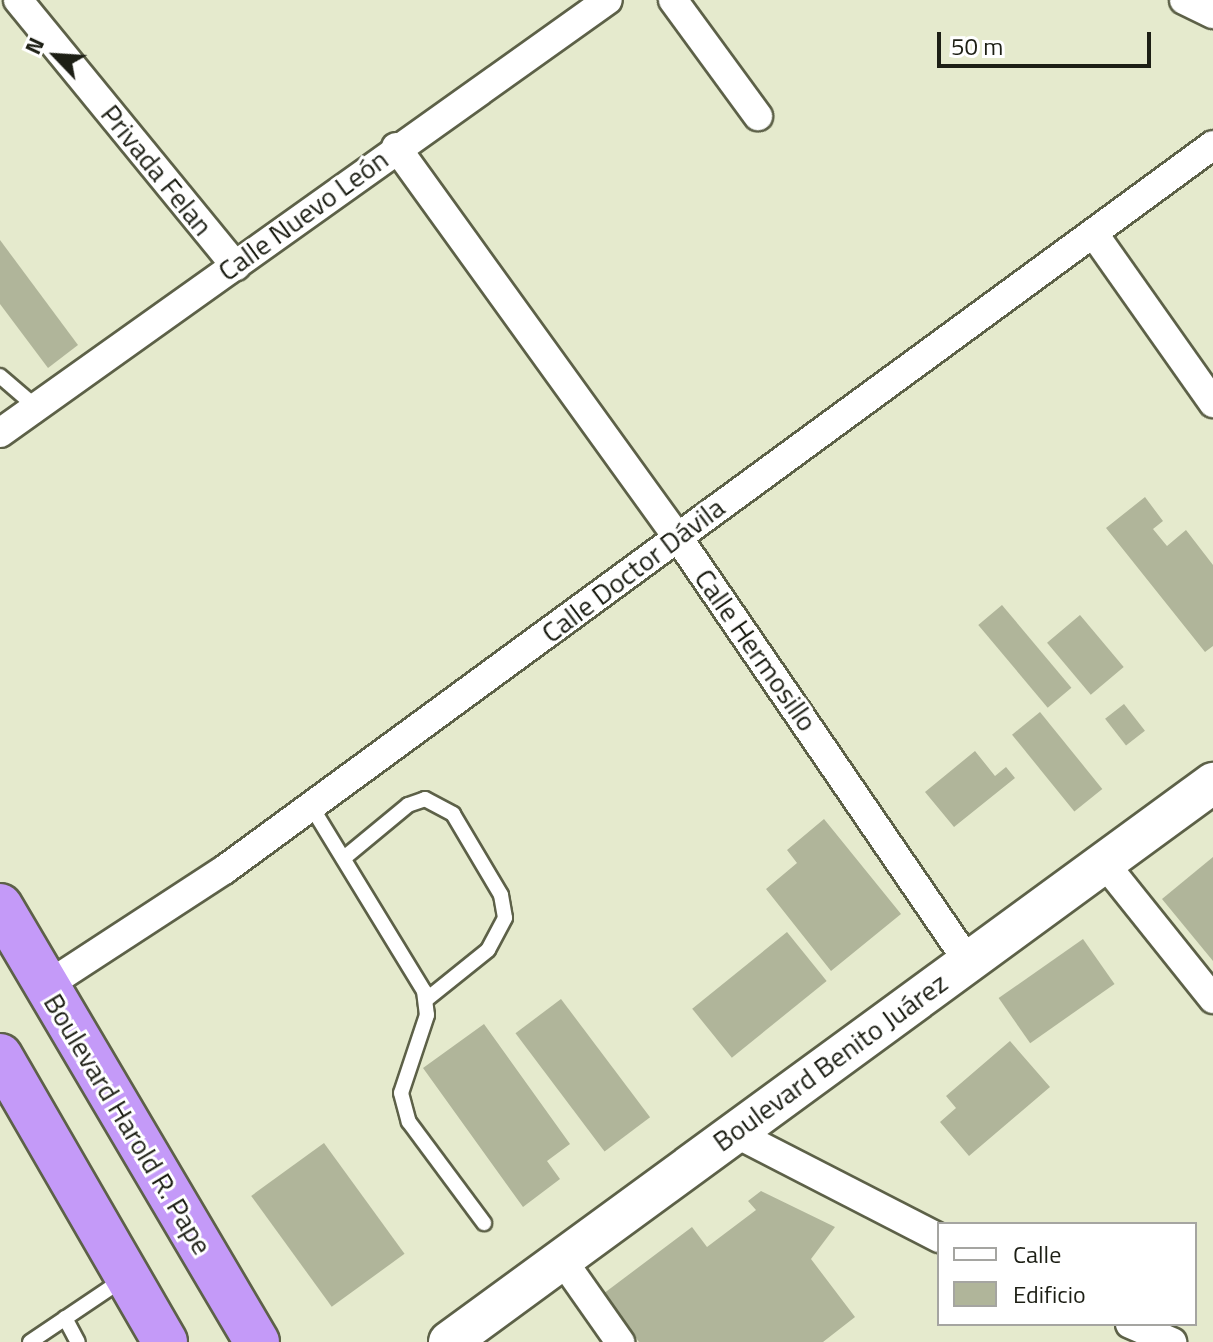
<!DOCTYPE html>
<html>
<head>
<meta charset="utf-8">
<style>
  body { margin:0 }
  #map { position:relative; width:1213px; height:1342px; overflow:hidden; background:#e5eacd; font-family:"Titillium Web",sans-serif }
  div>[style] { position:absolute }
  .building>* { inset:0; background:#b0b59a; transform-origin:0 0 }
  .roads { filter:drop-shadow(2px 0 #5d6148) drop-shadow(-2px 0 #5d6148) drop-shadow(0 2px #5d6148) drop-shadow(0 -2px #5d6148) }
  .service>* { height:14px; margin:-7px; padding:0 7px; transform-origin:7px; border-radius:7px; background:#fff }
  .minor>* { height:28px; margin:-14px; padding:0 14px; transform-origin:14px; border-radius:14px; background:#fff }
  .secondary>* { height:40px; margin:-20px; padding:0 20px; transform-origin:20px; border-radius:20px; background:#fff }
  .trunk>* { height:44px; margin:-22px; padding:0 22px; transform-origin:22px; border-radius:22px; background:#c49af8 }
  span { translate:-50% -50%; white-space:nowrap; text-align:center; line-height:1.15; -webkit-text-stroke:6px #fff; paint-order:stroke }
  .street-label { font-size:28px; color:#1d1f15 }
  .legend { position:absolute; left:937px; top:1222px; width:260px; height:104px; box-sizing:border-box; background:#fff; border:2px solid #a5a5a1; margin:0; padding:10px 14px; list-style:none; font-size:24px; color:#1d1f15 }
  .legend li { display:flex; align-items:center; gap:16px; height:40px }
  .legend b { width:40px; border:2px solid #a5a5a1 }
  .north { position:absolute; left:16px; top:16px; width:80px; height:80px; -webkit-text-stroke:6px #fff; paint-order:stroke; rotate:295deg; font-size:22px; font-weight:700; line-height:32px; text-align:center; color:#1d1f15 }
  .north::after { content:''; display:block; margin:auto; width:28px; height:36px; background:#1d1f15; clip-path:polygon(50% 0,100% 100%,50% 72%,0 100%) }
  .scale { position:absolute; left:937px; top:32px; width:214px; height:36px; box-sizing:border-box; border:4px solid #1d1f15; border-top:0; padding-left:10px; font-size:24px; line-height:28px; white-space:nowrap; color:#1d1f15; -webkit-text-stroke:6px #fff; paint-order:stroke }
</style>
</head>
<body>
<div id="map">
  <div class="building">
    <div style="clip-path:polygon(0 240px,78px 345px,48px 368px,0 304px)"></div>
    <div style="clip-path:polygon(1145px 497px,1163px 521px,1153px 529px,1167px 546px,1186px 530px,1213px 565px,1213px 646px,1205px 652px,1106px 528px)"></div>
    <div style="left:1002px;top:605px;width:108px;height:31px;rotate:50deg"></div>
    <div style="left:1080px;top:615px;width:68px;height:43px;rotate:50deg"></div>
    <div style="left:1124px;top:704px;width:34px;height:24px;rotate:52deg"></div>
    <div style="left:1040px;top:712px;width:99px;height:36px;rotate:51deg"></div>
    <div style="clip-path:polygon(975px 751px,995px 776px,1006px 767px,1015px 778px,954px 827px,925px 792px)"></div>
    <div style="clip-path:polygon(824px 819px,901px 914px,831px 971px,766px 889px,797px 863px,787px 850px)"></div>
    <div style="clip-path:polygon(1213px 857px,1213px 961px,1162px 899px)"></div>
    <div style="left:787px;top:932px;width:63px;height:122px;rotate:51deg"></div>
    <div style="left:1083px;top:939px;width:55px;height:103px;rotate:55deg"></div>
    <div style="left:561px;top:999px;width:148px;height:57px;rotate:53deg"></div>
    <div style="clip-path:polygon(484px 1024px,570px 1144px,547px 1161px,560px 1179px,523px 1207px,423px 1068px)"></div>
    <div style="clip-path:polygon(1010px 1041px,1050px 1087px,969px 1156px,940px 1122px,956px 1108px,946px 1096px)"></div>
    <div style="left:324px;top:1143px;width:137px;height:90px;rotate:54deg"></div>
    <div style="clip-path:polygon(761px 1191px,835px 1227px,811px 1259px,855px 1317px,823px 1342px,639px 1342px,603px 1294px,692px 1227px,707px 1247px,756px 1210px,748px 1201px)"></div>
  </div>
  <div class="roads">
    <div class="service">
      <div style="left:0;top:376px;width:48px;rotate:40.7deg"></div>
      <div style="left:311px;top:806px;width:217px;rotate:58.6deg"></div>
      <div style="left:424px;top:991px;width:24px;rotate:83deg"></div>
      <div style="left:427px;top:1015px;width:82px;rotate:108.4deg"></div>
      <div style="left:401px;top:1093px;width:30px;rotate:75deg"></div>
      <div style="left:409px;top:1122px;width:126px;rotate:53.4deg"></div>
      <div style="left:344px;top:858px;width:83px;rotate:-39.6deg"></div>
      <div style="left:408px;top:805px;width:18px;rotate:-19deg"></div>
      <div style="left:425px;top:799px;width:32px;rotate:28deg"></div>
      <div style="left:453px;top:814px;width:94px;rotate:59.3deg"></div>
      <div style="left:501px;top:895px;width:23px;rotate:80deg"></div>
      <div style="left:505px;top:918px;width:36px;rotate:118deg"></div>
      <div style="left:488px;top:950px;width:78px;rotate:141.2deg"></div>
      <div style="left:65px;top:1318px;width:27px;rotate:62deg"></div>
      <div style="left:30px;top:1342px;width:111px;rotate:-34deg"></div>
    </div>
    <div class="minor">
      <div style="left:18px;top:0;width:344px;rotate:50.7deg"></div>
      <div style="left:673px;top:0;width:144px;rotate:53.8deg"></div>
      <div style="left:1184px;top:0;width:32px;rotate:26deg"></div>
      <div style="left:396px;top:147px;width:480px;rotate:54.2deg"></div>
      <div style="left:677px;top:536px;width:517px;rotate:55.63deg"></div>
      <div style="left:1094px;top:234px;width:207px;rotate:54.8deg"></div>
      <div style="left:0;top:433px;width:746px;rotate:-35.46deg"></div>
      <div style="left:1105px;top:864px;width:173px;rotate:51.3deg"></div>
      <div style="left:46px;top:986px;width:212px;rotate:-33.1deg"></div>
      <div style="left:224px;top:870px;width:1226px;rotate:-36.24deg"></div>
      <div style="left:733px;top:1132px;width:232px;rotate:27.2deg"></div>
      <div style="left:561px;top:1258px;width:103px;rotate:54.9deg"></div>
      <div style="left:1130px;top:1324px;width:46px;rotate:23.2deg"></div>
    </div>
    <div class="secondary">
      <div style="left:449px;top:1342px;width:947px;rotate:-36.19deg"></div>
    </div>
    <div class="trunk">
      <div style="left:0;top:906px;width:506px;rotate:59.48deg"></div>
      <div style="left:0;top:1056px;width:330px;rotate:60deg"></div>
    </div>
  </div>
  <div class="street-label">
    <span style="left:157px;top:170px;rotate:51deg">Privada Felan</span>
    <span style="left:303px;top:215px;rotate:-36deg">Calle Nuevo León</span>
    <span style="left:633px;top:570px;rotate:-37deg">Calle Doctor Dávila</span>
    <span style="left:756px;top:650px;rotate:55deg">Calle Hermosillo</span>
    <span style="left:830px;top:1062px;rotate:-36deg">Boulevard Benito Juárez</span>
    <span style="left:128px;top:1124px;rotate:59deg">Boulevard Harold R. Pape</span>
  </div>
  <ul class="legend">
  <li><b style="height:10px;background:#fff"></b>Calle</li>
  <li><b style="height:22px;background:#b0b59a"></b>Edificio</li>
  </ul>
  <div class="north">N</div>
  <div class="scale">50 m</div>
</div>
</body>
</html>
